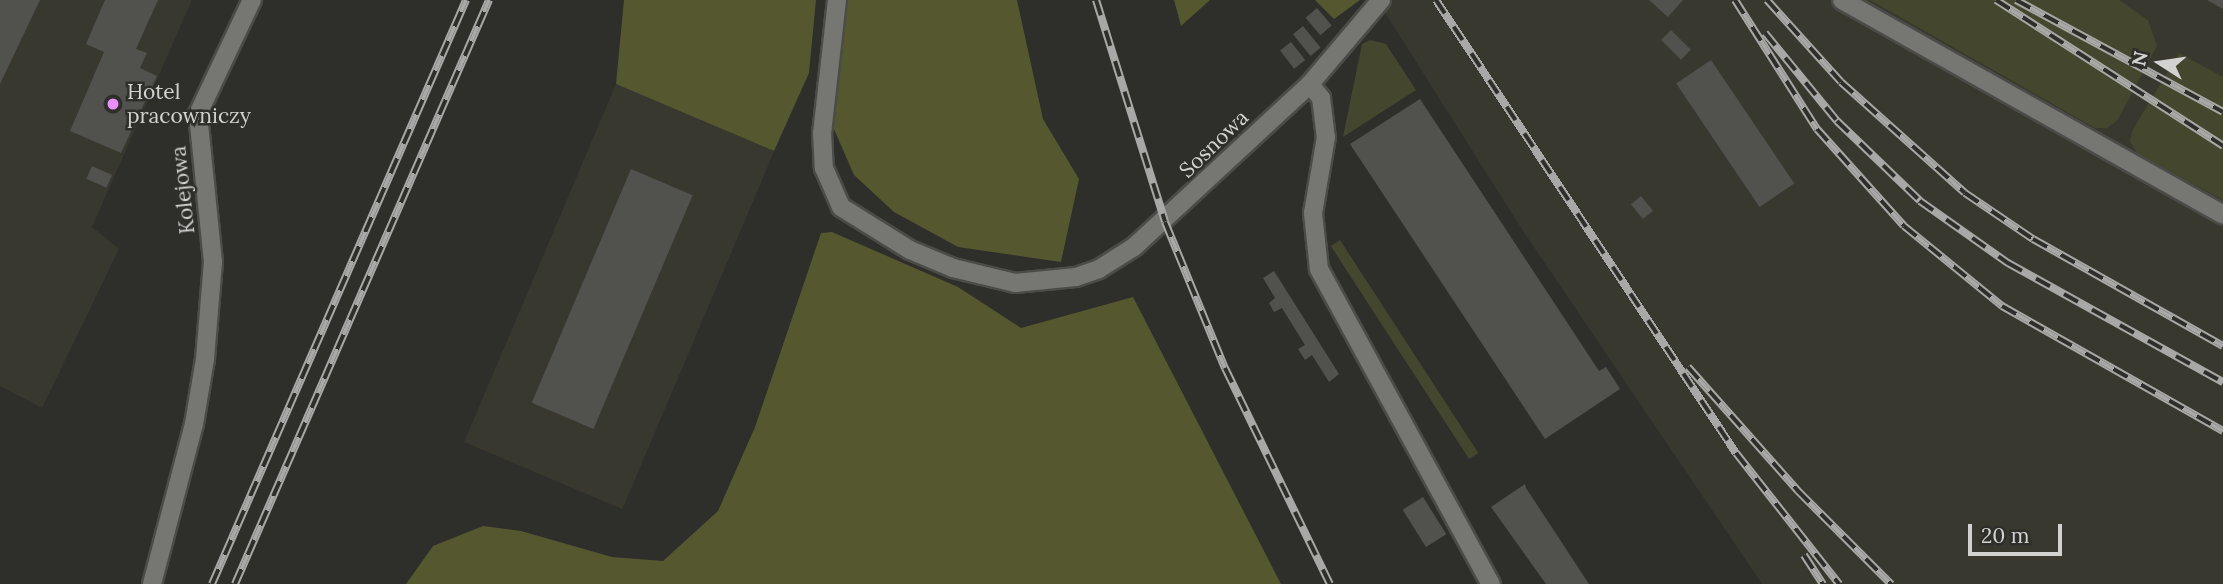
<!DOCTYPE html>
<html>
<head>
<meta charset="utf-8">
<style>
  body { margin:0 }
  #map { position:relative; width:2223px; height:584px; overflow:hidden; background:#2e2e2b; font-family:Lora,serif }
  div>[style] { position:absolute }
  .built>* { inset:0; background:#38382f; transform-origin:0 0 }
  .green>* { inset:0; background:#44462d; transform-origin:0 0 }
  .forest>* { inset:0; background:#55572f }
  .building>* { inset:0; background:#51514e; transform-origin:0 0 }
  .roads { filter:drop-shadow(2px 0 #4b4b48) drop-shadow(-2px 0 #4b4b48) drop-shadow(0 2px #4b4b48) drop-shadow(0 -2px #4b4b48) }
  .minor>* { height:18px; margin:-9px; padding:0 9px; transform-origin:9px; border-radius:9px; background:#767773 }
  .rail>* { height:8px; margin-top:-4px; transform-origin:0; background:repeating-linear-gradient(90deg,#2e2e2b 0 16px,#a8a8a6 0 32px); box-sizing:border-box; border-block:2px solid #a8a8a6 }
  .dots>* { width:19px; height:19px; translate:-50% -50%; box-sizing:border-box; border:4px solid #2e2e2b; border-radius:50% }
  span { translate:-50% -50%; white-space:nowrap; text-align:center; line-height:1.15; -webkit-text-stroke:5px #2e2e2b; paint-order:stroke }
  .poi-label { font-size:21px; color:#d2d2d0 }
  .left { translate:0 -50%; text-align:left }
  .street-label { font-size:21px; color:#d2d2d0 }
  .north { position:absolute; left:2125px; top:28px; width:70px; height:70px; -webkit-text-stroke:5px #2e2e2b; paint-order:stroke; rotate:282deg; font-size:19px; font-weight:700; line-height:28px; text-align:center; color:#d2d2d0 }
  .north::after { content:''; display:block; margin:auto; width:24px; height:32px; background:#d2d2d0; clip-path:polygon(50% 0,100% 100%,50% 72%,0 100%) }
  .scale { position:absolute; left:1968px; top:524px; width:94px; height:32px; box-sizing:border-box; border:4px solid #d2d2d0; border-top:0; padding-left:9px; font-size:21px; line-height:24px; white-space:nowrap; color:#d2d2d0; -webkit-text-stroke:5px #2e2e2b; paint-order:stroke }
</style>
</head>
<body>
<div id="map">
  <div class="built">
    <div style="clip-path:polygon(0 0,192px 0,92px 227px,119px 249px,42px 408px,0 386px)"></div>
    <div style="clip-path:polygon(1377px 0,2223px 0,2223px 584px,1762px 584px,1521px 228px)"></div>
    <div style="left:616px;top:84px;width:172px;height:389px;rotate:23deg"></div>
  </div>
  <div class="green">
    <div style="clip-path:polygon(1870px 0,2119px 0,2148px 20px,2157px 46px,2117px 121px,2107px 128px,2095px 128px)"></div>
    <div style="clip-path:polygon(1370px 40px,1386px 44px,1416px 90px,1343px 137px,1362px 44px)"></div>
    <div style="clip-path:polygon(2179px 53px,2223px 77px,2223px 200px,2138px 154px,2130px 142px,2132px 131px)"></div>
    <div style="left:1340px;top:240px;width:254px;height:11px;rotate:57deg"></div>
  </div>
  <div class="forest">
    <div style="clip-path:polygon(624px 0,816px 0,809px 73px,774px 151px,616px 84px)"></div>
    <div style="clip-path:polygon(845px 0,1017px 0,1043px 119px,1079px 179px,1061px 262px,958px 247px,894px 212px,854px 175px,833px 127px)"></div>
    <div style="clip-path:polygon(1174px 0,1210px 0,1181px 26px)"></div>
    <div style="clip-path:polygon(1315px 0,1360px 0,1334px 19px)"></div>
    <div style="clip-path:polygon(832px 232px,958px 287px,1021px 328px,1133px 297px,1281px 584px,406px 584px,433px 546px,483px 526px,521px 531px,612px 557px,663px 561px,718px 511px,755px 427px,821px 233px)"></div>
  </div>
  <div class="building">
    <div style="clip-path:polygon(0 0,40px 0,0 84px)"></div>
    <div style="clip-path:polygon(105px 0,158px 0,136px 49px,147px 53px,140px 68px,157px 76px,121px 153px,70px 131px,104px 52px,86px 44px)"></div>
    <div style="clip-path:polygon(1649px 0,1683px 0,1668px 17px)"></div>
    <div style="clip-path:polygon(2207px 0,2223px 0,2223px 9px)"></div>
    <div style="left:1317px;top:8px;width:23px;height:15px;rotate:50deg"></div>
    <div style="left:1303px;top:26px;width:28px;height:13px;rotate:51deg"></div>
    <div style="left:1671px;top:30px;width:28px;height:14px;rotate:45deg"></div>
    <div style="left:1291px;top:42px;width:23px;height:14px;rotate:52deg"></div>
    <div style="left:1711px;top:60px;width:149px;height:42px;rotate:56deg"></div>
    <div style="clip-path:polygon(1420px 99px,1599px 371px,1606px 367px,1620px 389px,1545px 439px,1350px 144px)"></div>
    <div style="left:92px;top:166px;width:22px;height:14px;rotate:24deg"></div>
    <div style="left:631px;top:169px;width:67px;height:254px;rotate:23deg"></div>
    <div style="left:1641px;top:196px;width:19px;height:13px;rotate:51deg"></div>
    <div style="clip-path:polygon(1274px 271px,1339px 374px,1329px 382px,1312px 355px,1305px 360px,1298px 349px,1305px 345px,1282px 308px,1274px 312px,1269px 303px,1275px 298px,1263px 278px)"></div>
    <div style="clip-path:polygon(1525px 484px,1526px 488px,1589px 584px,1546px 584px,1491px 507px)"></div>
    <div style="left:1423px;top:497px;width:44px;height:24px;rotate:58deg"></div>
  </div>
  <div class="roads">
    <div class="minor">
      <div style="left:837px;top:0;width:134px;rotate:96.4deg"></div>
      <div style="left:822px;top:133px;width:35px;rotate:87deg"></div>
      <div style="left:824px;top:168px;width:43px;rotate:66.4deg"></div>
      <div style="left:841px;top:207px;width:81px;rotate:31.9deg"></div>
      <div style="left:910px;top:250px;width:47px;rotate:22.7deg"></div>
      <div style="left:953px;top:268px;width:64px;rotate:13.6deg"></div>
      <div style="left:1015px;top:283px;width:61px;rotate:-5.6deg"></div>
      <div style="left:1076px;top:277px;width:24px;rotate:-19deg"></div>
      <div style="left:1099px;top:269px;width:41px;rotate:-32.2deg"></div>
      <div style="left:1134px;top:247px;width:240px;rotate:-42.8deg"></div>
      <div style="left:1310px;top:84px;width:110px;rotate:-49.8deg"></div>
      <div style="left:1842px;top:0;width:437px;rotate:29.4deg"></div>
      <div style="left:1310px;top:84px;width:18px;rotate:52deg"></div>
      <div style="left:1321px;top:98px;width:39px;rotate:83deg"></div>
      <div style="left:1326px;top:137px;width:77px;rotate:99.7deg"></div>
      <div style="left:1313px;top:213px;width:56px;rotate:83.9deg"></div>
      <div style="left:1319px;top:269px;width:359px;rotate:61.4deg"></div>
      <div style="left:152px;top:584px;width:165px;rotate:-75.3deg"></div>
      <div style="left:194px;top:424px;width:66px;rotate:-80.4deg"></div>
      <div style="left:205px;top:359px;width:97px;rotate:-85.3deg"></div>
      <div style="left:213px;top:262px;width:149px;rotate:-95.8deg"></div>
      <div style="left:198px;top:114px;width:126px;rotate:-64.7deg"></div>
    </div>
  </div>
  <div class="rail">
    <div style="left:1096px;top:0;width:232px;rotate:72.7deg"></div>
    <div style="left:1165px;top:222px;width:158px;rotate:67.7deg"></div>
    <div style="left:1225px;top:368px;width:240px;rotate:64.1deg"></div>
    <div style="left:1436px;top:0;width:543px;rotate:56.49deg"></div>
    <div style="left:1736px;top:453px;width:167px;rotate:51.8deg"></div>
    <div style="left:1735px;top:0;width:153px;rotate:57.6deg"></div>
    <div style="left:1817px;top:129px;width:130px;rotate:48.1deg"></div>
    <div style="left:1904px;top:226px;width:127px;rotate:39.2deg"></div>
    <div style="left:2002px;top:306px;width:254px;rotate:29.5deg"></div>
    <div style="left:1767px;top:0;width:110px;rotate:47.9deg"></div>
    <div style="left:1841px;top:82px;width:166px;rotate:41.8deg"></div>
    <div style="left:1965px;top:193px;width:82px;rotate:34.1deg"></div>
    <div style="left:2033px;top:239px;width:218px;rotate:29.4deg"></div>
    <div style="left:1996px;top:0;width:270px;rotate:32.7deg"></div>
    <div style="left:2016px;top:0;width:235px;rotate:28.4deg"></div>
    <div style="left:1765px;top:33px;width:114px;rotate:50.7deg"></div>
    <div style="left:1837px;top:121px;width:115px;rotate:43.9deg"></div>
    <div style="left:1920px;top:201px;width:108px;rotate:35.2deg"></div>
    <div style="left:2008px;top:263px;width:246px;rotate:29deg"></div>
    <div style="left:1688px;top:367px;width:166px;rotate:48.4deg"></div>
    <div style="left:1798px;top:491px;width:132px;rotate:45deg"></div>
    <div style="left:1804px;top:555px;width:35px;rotate:57deg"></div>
    <div style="left:212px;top:584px;width:637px;rotate:-66.49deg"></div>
    <div style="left:235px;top:584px;width:637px;rotate:-66.49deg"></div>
  </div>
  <div class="dots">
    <div style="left:113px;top:104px;background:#ea8dfd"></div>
  </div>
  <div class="poi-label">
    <span class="left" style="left:127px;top:104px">Hotel<br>pracowniczy</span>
  </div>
  <div class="street-label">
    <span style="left:1214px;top:144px;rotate:-44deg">Sosnowa</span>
    <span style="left:183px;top:190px;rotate:-96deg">Kolejowa</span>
  </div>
  <div class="north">N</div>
  <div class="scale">20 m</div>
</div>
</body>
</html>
